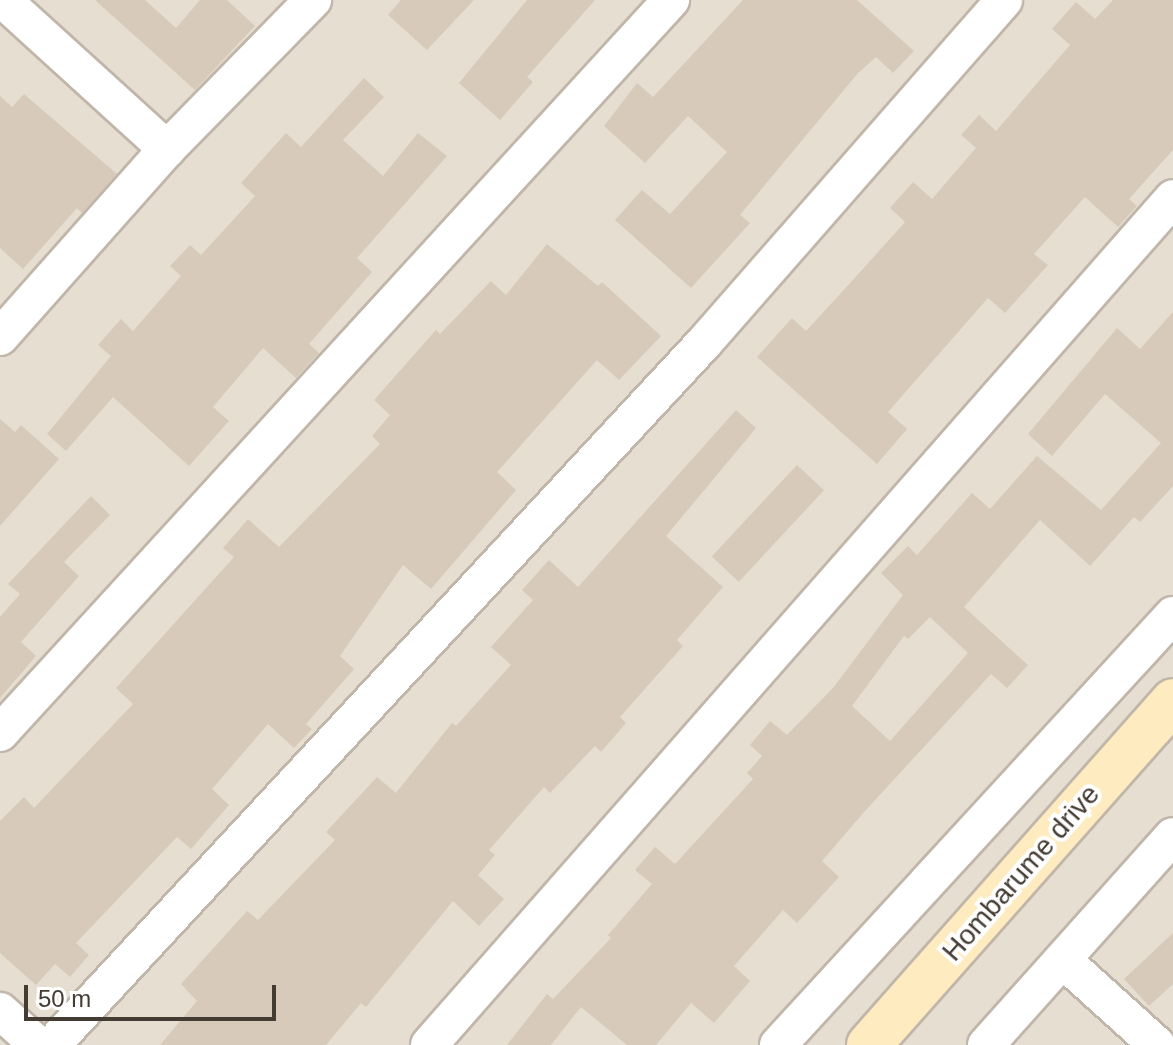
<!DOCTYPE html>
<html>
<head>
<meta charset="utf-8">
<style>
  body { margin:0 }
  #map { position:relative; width:1173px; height:1045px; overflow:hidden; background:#f2ece3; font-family:Helvetica,sans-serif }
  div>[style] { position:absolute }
  .residential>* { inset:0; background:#e6ded1; transform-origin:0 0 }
  .building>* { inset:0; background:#d7cabb; transform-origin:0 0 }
  .roads { filter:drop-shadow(2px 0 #c0b6a9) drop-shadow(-2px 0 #c0b6a9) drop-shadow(0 2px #c0b6a9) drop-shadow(0 -2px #c0b6a9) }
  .street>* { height:36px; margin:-18px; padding:0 18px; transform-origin:18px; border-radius:18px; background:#fff }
  .secondary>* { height:44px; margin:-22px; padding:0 22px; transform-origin:22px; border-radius:22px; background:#ffebc0 }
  span { translate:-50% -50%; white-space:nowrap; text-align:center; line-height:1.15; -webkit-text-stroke:8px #fff; paint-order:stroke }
  .street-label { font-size:28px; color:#443c33 }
  .scale { position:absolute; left:24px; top:985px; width:252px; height:36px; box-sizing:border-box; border:4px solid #443c33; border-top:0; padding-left:10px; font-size:24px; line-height:28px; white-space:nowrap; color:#443c33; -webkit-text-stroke:6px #fff; paint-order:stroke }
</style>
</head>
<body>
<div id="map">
  <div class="residential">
    <div style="left:0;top:0;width:1173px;height:1045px"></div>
  </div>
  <div class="building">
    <div style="clip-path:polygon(95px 0,145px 0,176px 28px,200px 0,227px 0,255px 26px,195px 90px)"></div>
    <div style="clip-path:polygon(401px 0,474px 0,427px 50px,388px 15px)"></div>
    <div style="clip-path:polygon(527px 0,595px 0,527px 77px,533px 82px,500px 120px,459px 83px)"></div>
    <div style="clip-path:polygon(743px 0,857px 0,914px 51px,893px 73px,876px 57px,858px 73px,740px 215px,750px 223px,691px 288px,615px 220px,642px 190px,670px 214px,727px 152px,688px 116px,645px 163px,604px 126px,637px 83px,653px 97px)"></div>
    <div style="clip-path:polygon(1113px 0,1173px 0,1173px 150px,1129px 199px,1137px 206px,1118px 227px,1085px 197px,1034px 254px,1048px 265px,1005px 313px,988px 298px,888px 412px,907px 429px,877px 464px,757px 357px,792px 318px,806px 331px,852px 281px,905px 222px,890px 208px,913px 182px,932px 199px,976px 148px,961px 135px,979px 115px,996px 131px,1070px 45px,1052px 29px,1076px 2px,1095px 19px)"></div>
    <div style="clip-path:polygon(364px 78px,384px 97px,343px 140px,383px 176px,418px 133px,447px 156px,357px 258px,372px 272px,309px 344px,319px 353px,296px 378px,263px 348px,213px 407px,229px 421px,189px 466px,113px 397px,66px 451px,47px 434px,111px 356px,98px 345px,121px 319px,133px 331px,181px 276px,170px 266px,190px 245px,201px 255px,255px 196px,241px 183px,286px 133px,301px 147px)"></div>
    <div style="clip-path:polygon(24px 94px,117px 174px,82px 213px,77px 208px,23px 269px,0 248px,0 96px,12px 107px)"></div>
    <div style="clip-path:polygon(547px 244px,598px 286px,602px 282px,661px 336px,619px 380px,597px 360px,497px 472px,516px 490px,431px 589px,403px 565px,340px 656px,354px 669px,306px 724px,312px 729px,294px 748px,268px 724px,212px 789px,229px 805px,191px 849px,177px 837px,76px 943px,89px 955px,70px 977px,55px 964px,36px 985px,0 953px,0 821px,24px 797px,34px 808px,133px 704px,116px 688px,234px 557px,223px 548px,248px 519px,279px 547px,380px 444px,372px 436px,390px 415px,374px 400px,436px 330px,440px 334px,491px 281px,506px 295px)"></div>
    <div style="clip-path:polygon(evenodd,1173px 312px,1173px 486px,1140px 522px,1134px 517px,1090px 566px,1040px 520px,964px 607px,1028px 665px,1007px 688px,991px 674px,865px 811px,822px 861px,839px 877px,797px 923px,783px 910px,734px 966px,750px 981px,714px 1023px,691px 1003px,656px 1045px,627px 1045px,581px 1007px,551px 1045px,507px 1045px,547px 994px,553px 999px,611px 938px,608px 935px,652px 884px,635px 870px,655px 847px,675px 864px,753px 779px,747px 773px,762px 756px,750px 745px,770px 721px,787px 735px,833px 688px,903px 595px,881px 573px,908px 546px,917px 555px,972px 493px,990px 509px,1037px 456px,1101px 510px,1161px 443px,1105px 394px,1052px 456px,1028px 434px,1117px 328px,1140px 349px,1173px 312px,930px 617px,968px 653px,890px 741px,852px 706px,904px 636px,908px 639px,930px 617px)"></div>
    <div style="clip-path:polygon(736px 410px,756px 428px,666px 536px,723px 587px,677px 640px,683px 646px,620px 717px,626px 723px,601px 752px,595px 746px,550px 793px,544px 787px,489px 850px,495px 855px,478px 875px,504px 899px,479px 926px,453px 901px,366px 1007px,361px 1003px,326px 1045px,160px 1045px,197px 1001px,181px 984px,247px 911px,258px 920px,335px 840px,326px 832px,377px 777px,396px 793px,452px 723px,456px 726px,511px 665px,491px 647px,533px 600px,522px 590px,549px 560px,578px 587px)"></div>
    <div style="clip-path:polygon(0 419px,15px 432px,21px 425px,59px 459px,0 526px)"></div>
    <div style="left:797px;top:465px;width:37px;height:125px;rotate:43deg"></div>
    <div style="clip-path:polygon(91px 496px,110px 515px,64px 562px,79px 576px,21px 642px,36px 656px,0 698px,0 617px,20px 594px,8px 584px)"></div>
    <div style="clip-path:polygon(1173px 933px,1173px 984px,1149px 1006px,1124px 979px)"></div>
  </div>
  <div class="roads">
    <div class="street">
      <div style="left:3px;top:0;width:222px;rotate:42.3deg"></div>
      <div style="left:0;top:337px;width:251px;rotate:-48.4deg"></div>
      <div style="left:167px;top:149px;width:209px;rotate:-45.6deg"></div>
      <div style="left:0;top:733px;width:994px;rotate:-47.53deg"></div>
      <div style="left:1064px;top:961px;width:125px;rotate:42.1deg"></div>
      <div style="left:0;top:1011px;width:51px;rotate:41.8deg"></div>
      <div style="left:52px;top:1045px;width:957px;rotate:-47.12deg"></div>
      <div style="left:703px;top:344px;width:457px;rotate:-48.8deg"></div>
      <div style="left:429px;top:1045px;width:1127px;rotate:-48.7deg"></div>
      <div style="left:778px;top:1045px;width:584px;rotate:-47.43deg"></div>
      <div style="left:986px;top:1045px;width:280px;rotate:-48.2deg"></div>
    </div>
    <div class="secondary">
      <div style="left:869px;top:1045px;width:459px;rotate:-48.5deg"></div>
    </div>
  </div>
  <div class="street-label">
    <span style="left:1021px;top:873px;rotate:-49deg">Hombarume drive</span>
  </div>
  <div class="scale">50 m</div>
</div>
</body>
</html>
